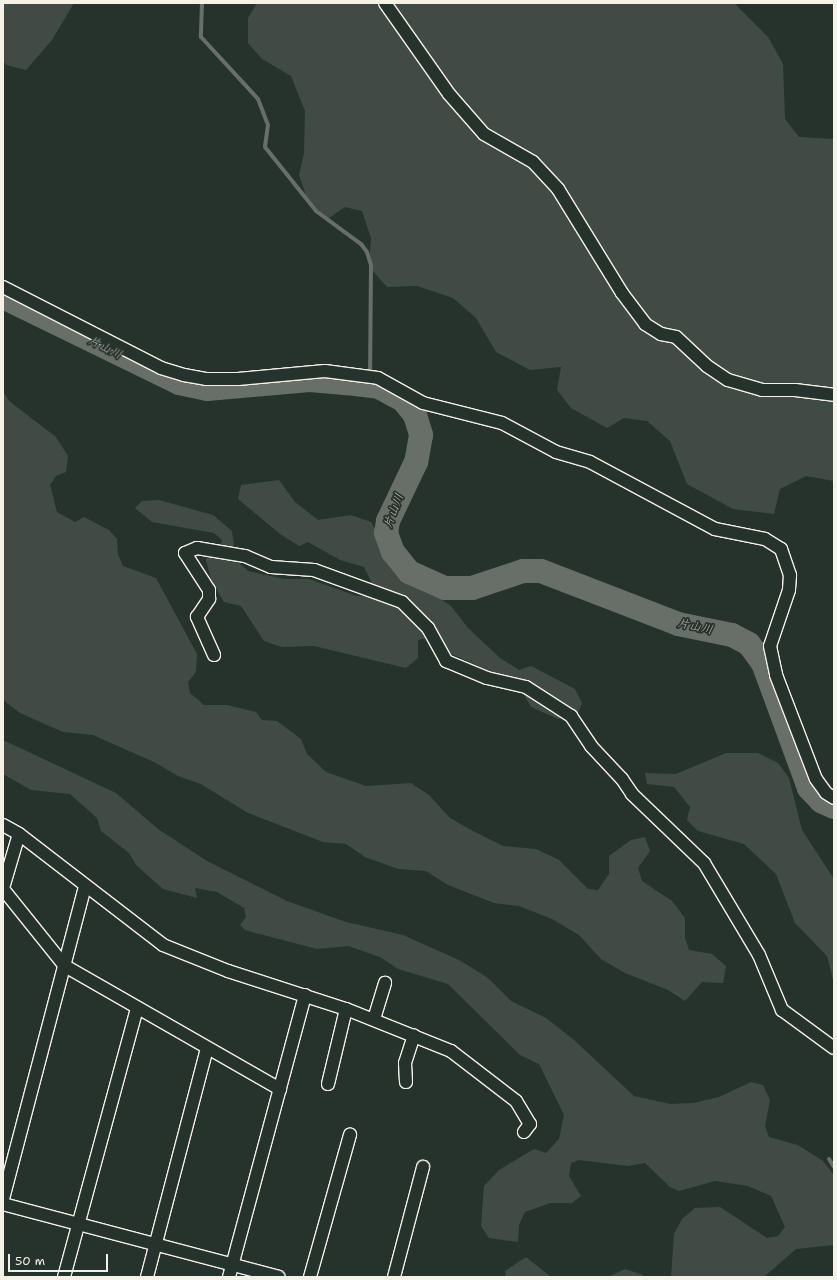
<!DOCTYPE html>
<html>
<head>
<meta charset="utf-8">
<style>
  body { margin:0 }
  #map { position:relative; width:837px; height:1280px; overflow:hidden; background:#26332d; font-family:"Shantell Sans","Klee One",sans-serif }
  div>[style] { position:absolute }
  .green>* { inset:0; background:#414b45 }
  .stream>* { height:4px; margin:-2px; padding:0 2px; transform-origin:2px; border-radius:2px; background:#676f68 }
  .river>* { height:24px; margin:-12px; padding:0 12px; transform-origin:12px; border-radius:12px; background:#676f68 }
  .roads { filter:drop-shadow(1px 0 #f4f1e8) drop-shadow(-1px 0 #f4f1e8) drop-shadow(0 1px #f4f1e8) drop-shadow(0 -1px #f4f1e8) }
  .street>* { height:12px; margin:-6px; padding:0 6px; transform-origin:6px; border-radius:6px; background:#26332d }
  span { translate:-50% -50%; white-space:nowrap; text-align:center; line-height:1.15; -webkit-text-stroke:3.5px #26332d; paint-order:stroke }
  .water-label { font-size:12px; color:#bcbdb5; font-style:italic }
  .frame { position:absolute; inset:0; border:4px solid #f4f1e8; pointer-events:none }
  .scale { position:absolute; left:8px; top:1254px; width:100px; height:18px; box-sizing:border-box; border:2px solid #f4f1e8; border-top:0; padding-left:5px; font-size:12px; line-height:14px; white-space:nowrap; color:#f4f1e8; -webkit-text-stroke:3px #26332d; paint-order:stroke }
</style>
</head>
<body>
<div id="map">
  <div class="green">
    <div style="clip-path:polygon(3px 3px,74px 3px,52px 40px,26px 70px,6px 65px,3px 60px)"></div>
    <div style="clip-path:polygon(257px 3px,734px 3px,768px 37px,783px 64px,785px 119px,799px 137px,834px 139px,834px 481px,806px 476px,780px 489px,774px 514px,733px 509px,687px 484px,670px 441px,647px 421px,624px 418px,607px 428px,571px 408px,557px 390px,561px 367px,530px 370px,496px 352px,476px 318px,453px 298px,417px 286px,387px 287px,369px 267px,371px 238px,362px 211px,345px 207px,326px 220px,306px 195px,299px 175px,304px 153px,305px 111px,291px 76px,262px 59px,248px 43px,248px 18px)"></div>
    <div style="clip-path:polygon(3px 391px,9px 401px,56px 437px,68px 456px,66px 472px,56px 476px,50px 485px,57px 512px,75px 522px,84px 517px,109px 530px,117px 539px,118px 555px,123px 566px,156px 578px,197px 654px,196px 672px,188px 682px,190px 693px,204px 705px,227px 705px,256px 712px,262px 720px,277px 721px,301px 739px,307px 754px,326px 772px,366px 786px,411px 783px,429px 795px,450px 818px,471px 830px,503px 846px,536px 849px,559px 860px,588px 889px,598px 890px,609px 874px,609px 856px,631px 840px,645px 837px,650px 851px,638px 868px,642px 881px,672px 901px,685px 918px,685px 938px,689px 950px,712px 954px,726px 966px,723px 983px,702px 982px,685px 1001px,668px 990px,625px 973px,601px 959px,579px 935px,552px 919px,519px 906px,494px 903px,448px 885px,426px 871px,398px 869px,365px 857px,346px 844px,323px 842px,248px 813px,201px 784px,178px 776px,154px 762px,93px 735px,63px 732px,20px 713px,3px 700px)"></div>
    <div style="clip-path:polygon(279px 480px,295px 502px,318px 520px,351px 515px,371px 522px,398px 570px,451px 606px,468px 628px,500px 658px,519px 670px,531px 666px,575px 689px,582px 703px,577px 715px,558px 719px,531px 707px,524px 695px,504px 677px,449px 653px,439px 635px,418px 640px,418px 658px,406px 668px,314px 646px,282px 647px,264px 641px,241px 606px,224px 602px,211px 580px,206px 560px,207px 555px,219px 554px,222px 540px,214px 533px,152px 522px,135px 508px,142px 501px,159px 500px,213px 515px,232px 531px,236px 560px,248px 571px,284px 579px,309px 579px,357px 596px,367px 596px,371px 581px,364px 567px,340px 560px,308px 542px,299px 546px,280px 534px,238px 499px,241px 485px)"></div>
    <div style="clip-path:polygon(3px 740px,116px 793px,158px 829px,207px 861px,287px 901px,346px 922px,403px 935px,461px 961px,488px 978px,511px 1001px,546px 1018px,574px 1040px,634px 1096px,670px 1104px,694px 1103px,719px 1097px,751px 1082px,763px 1085px,770px 1100px,765px 1126px,769px 1137px,798px 1145px,823px 1161px,834px 1175px,834px 1245px,796px 1249px,764px 1277px,671px 1277px,674px 1234px,682px 1219px,695px 1208px,720px 1207px,767px 1238px,778px 1236px,785px 1227px,771px 1196px,748px 1186px,715px 1181px,679px 1191px,670px 1187px,645px 1163px,628px 1166px,579px 1160px,571px 1163px,569px 1176px,581px 1196px,572px 1203px,550px 1203px,525px 1212px,519px 1225px,518px 1242px,489px 1238px,481px 1226px,484px 1186px,499px 1170px,534px 1149px,546px 1153px,559px 1139px,564px 1115px,539px 1064px,520px 1055px,448px 984px,398px 969px,380px 957px,348px 946px,317px 949px,245px 930px,240px 925px,246px 917px,244px 908px,217px 892px,195px 888px,197px 898px,163px 889px,136px 865px,129px 853px,101px 831px,97px 818px,70px 794px,31px 790px,3px 774px)"></div>
    <div style="clip-path:polygon(726px 753px,758px 753px,778px 763px,789px 778px,802px 830px,834px 879px,834px 984px,827px 956px,795px 923px,776px 874px,744px 844px,698px 831px,687px 820px,690px 807px,674px 787px,647px 784px,645px 773px,676px 774px)"></div>
    <div style="clip-path:polygon(526px 1257px,551px 1277px,506px 1277px,505px 1271px)"></div>
    <div style="clip-path:polygon(625px 1269px,643px 1275px,643px 1277px,608px 1277px)"></div>
  </div>
  <div class="stream">
    <div style="left:202px;top:3px;width:34px;rotate:92deg"></div>
    <div style="left:201px;top:37px;width:84px;rotate:47.4deg"></div>
    <div style="left:258px;top:99px;width:28px;rotate:69deg"></div>
    <div style="left:268px;top:125px;width:22px;rotate:98deg"></div>
    <div style="left:265px;top:147px;width:82px;rotate:51.4deg"></div>
    <div style="left:316px;top:211px;width:56px;rotate:36.3deg"></div>
    <div style="left:361px;top:244px;width:10px;rotate:53deg"></div>
    <div style="left:367px;top:252px;width:14px;rotate:73deg"></div>
    <div style="left:371px;top:265px;width:121px;rotate:90.5deg"></div>
    <div style="left:829px;top:1159px;width:9px;rotate:58deg"></div>
  </div>
  <div class="river">
    <div style="left:3px;top:297px;width:196px;rotate:26deg"></div>
    <div style="left:179px;top:383px;width:29px;rotate:12deg"></div>
    <div style="left:207px;top:389px;width:103px;rotate:-5deg"></div>
    <div style="left:310px;top:380px;width:37px;rotate:5deg"></div>
    <div style="left:347px;top:383px;width:32px;rotate:7deg"></div>
    <div style="left:379px;top:387px;width:29px;rotate:29deg"></div>
    <div style="left:404px;top:401px;width:18px;rotate:52deg"></div>
    <div style="left:415px;top:415px;width:21px;rotate:73deg"></div>
    <div style="left:421px;top:435px;width:27px;rotate:100deg"></div>
    <div style="left:416px;top:462px;width:65px;rotate:115.4deg"></div>
    <div style="left:388px;top:521px;width:12px;rotate:99deg"></div>
    <div style="left:386px;top:533px;width:20px;rotate:70deg"></div>
    <div style="left:393px;top:552px;width:26px;rotate:51deg"></div>
    <div style="left:409px;top:572px;width:39px;rotate:24deg"></div>
    <div style="left:445px;top:588px;width:27px"></div>
    <div style="left:472px;top:588px;width:54px;rotate:-18.4deg"></div>
    <div style="left:523px;top:571px;width:18px"></div>
    <div style="left:541px;top:571px;width:147px;rotate:21.1deg"></div>
    <div style="left:678px;top:624px;width:55px;rotate:11.5deg"></div>
    <div style="left:732px;top:635px;width:19px;rotate:28deg"></div>
    <div style="left:749px;top:644px;width:24px;rotate:54deg"></div>
    <div style="left:763px;top:663px;width:133px;rotate:69.8deg"></div>
    <div style="left:809px;top:788px;width:18px;rotate:47deg"></div>
    <div style="left:821px;top:801px;width:14px;rotate:25deg"></div>
  </div>
  <div class="roads">
    <div class="street">
      <div style="left:385px;top:3px;width:111px;rotate:54.9deg"></div>
      <div style="left:449px;top:94px;width:53px;rotate:48.8deg"></div>
      <div style="left:484px;top:134px;width:56px;rotate:29.7deg"></div>
      <div style="left:533px;top:162px;width:37px;rotate:47deg"></div>
      <div style="left:558px;top:189px;width:122px;rotate:58.4deg"></div>
      <div style="left:622px;top:293px;width:39px;rotate:53deg"></div>
      <div style="left:645px;top:324px;width:19px;rotate:32deg"></div>
      <div style="left:661px;top:334px;width:15px;rotate:11deg"></div>
      <div style="left:676px;top:337px;width:42px;rotate:43.1deg"></div>
      <div style="left:707px;top:366px;width:25px;rotate:34deg"></div>
      <div style="left:728px;top:380px;width:35px;rotate:16deg"></div>
      <div style="left:762px;top:390px;width:33px"></div>
      <div style="left:795px;top:390px;width:39px;rotate:7deg"></div>
      <div style="left:3px;top:287px;width:178px;rotate:27.1deg"></div>
      <div style="left:161px;top:368px;width:24px;rotate:17deg"></div>
      <div style="left:184px;top:375px;width:22px;rotate:10deg"></div>
      <div style="left:206px;top:379px;width:32px"></div>
      <div style="left:238px;top:379px;width:87px;rotate:-5.3deg"></div>
      <div style="left:325px;top:371px;width:53px;rotate:7.5deg"></div>
      <div style="left:378px;top:378px;width:51px;rotate:29.1deg"></div>
      <div style="left:423px;top:403px;width:81px;rotate:14.2deg"></div>
      <div style="left:502px;top:423px;width:61px;rotate:28.2deg"></div>
      <div style="left:556px;top:452px;width:35px;rotate:16deg"></div>
      <div style="left:590px;top:462px;width:142px;rotate:28.2deg"></div>
      <div style="left:715px;top:529px;width:51px;rotate:11.3deg"></div>
      <div style="left:765px;top:539px;width:19px;rotate:32deg"></div>
      <div style="left:781px;top:549px;width:28px;rotate:71deg"></div>
      <div style="left:790px;top:575px;width:15px;rotate:94deg"></div>
      <div style="left:789px;top:590px;width:59px;rotate:108.7deg"></div>
      <div style="left:770px;top:646px;width:30px;rotate:78deg"></div>
      <div style="left:776px;top:675px;width:111px;rotate:69deg"></div>
      <div style="left:816px;top:779px;width:17px;rotate:54deg"></div>
      <div style="left:826px;top:793px;width:9px;rotate:32deg"></div>
      <div style="left:214px;top:655px;width:42px;rotate:-114.1deg"></div>
      <div style="left:197px;top:617px;width:22px;rotate:-56deg"></div>
      <div style="left:209px;top:599px;width:9px;rotate:-90deg"></div>
      <div style="left:209px;top:590px;width:44px;rotate:-123deg"></div>
      <div style="left:185px;top:553px;width:13px;rotate:-23deg"></div>
      <div style="left:197px;top:548px;width:49px;rotate:9.5deg"></div>
      <div style="left:245px;top:556px;width:28px;rotate:23deg"></div>
      <div style="left:271px;top:567px;width:43px;rotate:4deg"></div>
      <div style="left:314px;top:570px;width:94px;rotate:20deg"></div>
      <div style="left:402px;top:602px;width:37px;rotate:45deg"></div>
      <div style="left:428px;top:628px;width:38px;rotate:61deg"></div>
      <div style="left:446px;top:661px;width:44px;rotate:22.5deg"></div>
      <div style="left:487px;top:678px;width:40px;rotate:13deg"></div>
      <div style="left:526px;top:687px;width:54px;rotate:32.8deg"></div>
      <div style="left:571px;top:716px;width:36px;rotate:56deg"></div>
      <div style="left:591px;top:746px;width:45px;rotate:46.8deg"></div>
      <div style="left:622px;top:779px;width:18px;rotate:56deg"></div>
      <div style="left:632px;top:794px;width:100px;rotate:43.8deg"></div>
      <div style="left:704px;top:863px;width:107px;rotate:59.1deg"></div>
      <div style="left:759px;top:955px;width:60px;rotate:67.3deg"></div>
      <div style="left:782px;top:1010px;width:64px;rotate:36.2deg"></div>
      <div style="left:3px;top:825px;width:18px;rotate:29deg"></div>
      <div style="left:19px;top:834px;width:182px;rotate:37.6deg"></div>
      <div style="left:163px;top:945px;width:70px;rotate:21.8deg"></div>
      <div style="left:228px;top:971px;width:124px;rotate:17.9deg"></div>
      <div style="left:346px;top:1009px;width:113px;rotate:21.8deg"></div>
      <div style="left:451px;top:1051px;width:82px;rotate:37.6deg"></div>
      <div style="left:516px;top:1101px;width:27px;rotate:59deg"></div>
      <div style="left:530px;top:1124px;width:10px;rotate:127deg"></div>
      <div style="left:3px;top:888px;width:56px;rotate:-73.5deg"></div>
      <div style="left:3px;top:889px;width:99px;rotate:51.2deg"></div>
      <div style="left:65px;top:966px;width:248px;rotate:29.8deg"></div>
      <div style="left:374px;top:1019px;width:38px;rotate:-73deg"></div>
      <div style="left:406px;top:1082px;width:19px;rotate:-93deg"></div>
      <div style="left:405px;top:1063px;width:29px;rotate:-72deg"></div>
      <div style="left:328px;top:1084px;width:77px;rotate:-76.5deg"></div>
      <div style="left:3px;top:1199px;width:323px;rotate:-75.3deg"></div>
      <div style="left:3px;top:1204px;width:285px;rotate:14.8deg"></div>
      <div style="left:64px;top:1277px;width:279px;rotate:-74.8deg"></div>
      <div style="left:147px;top:1277px;width:236px;rotate:-75.3deg"></div>
      <div style="left:229px;top:1277px;width:292px;rotate:-74.9deg"></div>
      <div style="left:310px;top:1277px;width:148px;rotate:-74.3deg"></div>
      <div style="left:394px;top:1277px;width:114px;rotate:-75.2deg"></div>
    </div>
  </div>
  <div class="water-label">
    <span style="left:105px;top:348px;rotate:27deg">片山川</span>
    <span style="left:394px;top:511px;rotate:-69deg">片山川</span>
    <span style="left:695px;top:627px;rotate:12deg">片山川</span>
  </div>
  <div class="frame"></div>
  <div class="scale">50 m</div>
</div>
</body>
</html>
